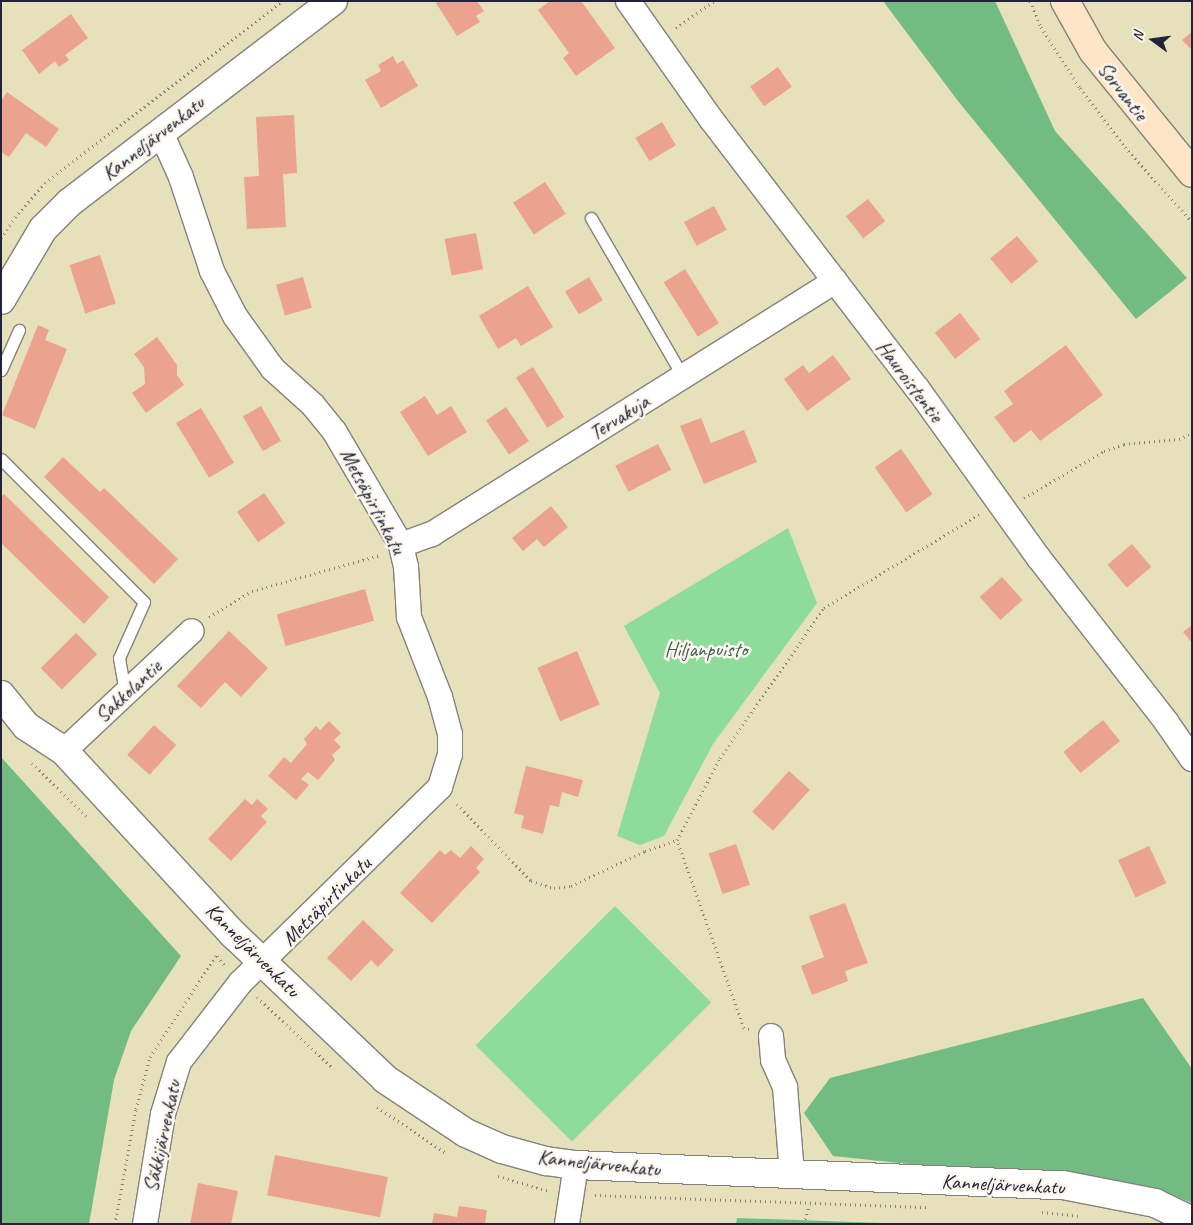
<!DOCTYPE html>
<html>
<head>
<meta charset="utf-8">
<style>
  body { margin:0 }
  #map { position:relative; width:1193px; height:1225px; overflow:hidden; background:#e6e0bb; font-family:Caveat,sans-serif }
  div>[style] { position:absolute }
  .green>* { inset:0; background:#8edc9b; transform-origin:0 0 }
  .forest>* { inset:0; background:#72bc83 }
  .building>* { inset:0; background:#eba28f; transform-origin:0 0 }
  .path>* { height:3px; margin-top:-1.5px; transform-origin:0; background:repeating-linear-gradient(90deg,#84817b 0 1px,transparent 0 5px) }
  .roads { filter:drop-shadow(1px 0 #84817b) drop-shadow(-1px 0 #84817b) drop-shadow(0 1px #84817b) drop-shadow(0 -1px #84817b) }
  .service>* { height:11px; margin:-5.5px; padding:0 5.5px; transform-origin:5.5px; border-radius:5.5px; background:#fff }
  .minor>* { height:24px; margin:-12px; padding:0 12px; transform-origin:12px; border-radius:12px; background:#fff }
  .tertiary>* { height:28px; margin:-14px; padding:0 14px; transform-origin:14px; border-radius:14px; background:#fff }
  .secondary>* { height:28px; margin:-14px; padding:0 14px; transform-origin:14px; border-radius:14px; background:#fee5c5 }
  span { translate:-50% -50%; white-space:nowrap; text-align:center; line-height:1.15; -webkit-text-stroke:5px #fbf7ec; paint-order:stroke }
  .street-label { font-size:21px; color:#22223b }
  .park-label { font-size:21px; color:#425a58 }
  .frame { position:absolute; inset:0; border:2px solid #22223b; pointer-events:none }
  .north { position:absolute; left:1128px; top:15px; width:50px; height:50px; -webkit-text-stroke:4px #fbf7ec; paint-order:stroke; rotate:284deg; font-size:14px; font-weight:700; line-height:20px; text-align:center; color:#22223b }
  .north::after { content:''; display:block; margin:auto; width:18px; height:22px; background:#22223b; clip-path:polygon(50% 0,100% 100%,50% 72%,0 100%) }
</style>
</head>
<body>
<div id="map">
  <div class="green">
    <div style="clip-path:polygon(788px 528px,817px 603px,713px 744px,664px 836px,640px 845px,617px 836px,660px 693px,624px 626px)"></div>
    <div style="left:615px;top:906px;width:136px;height:197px;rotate:45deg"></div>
  </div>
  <div class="forest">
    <div style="clip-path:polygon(883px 1px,995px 1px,1055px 131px,1187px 278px,1136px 319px,958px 101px)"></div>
    <div style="clip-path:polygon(1px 757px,181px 956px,131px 1031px,114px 1080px,89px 1224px,1px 1224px)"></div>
    <div style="clip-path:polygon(1143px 998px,1192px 1069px,1192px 1203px,1163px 1191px,833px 1156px,804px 1113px,830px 1078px)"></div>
    <div style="clip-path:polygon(737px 1218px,909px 1224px,736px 1224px)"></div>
  </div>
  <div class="building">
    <div style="clip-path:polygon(439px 1px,477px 1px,484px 11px,476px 16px,480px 22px,457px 36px,436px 3px)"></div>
    <div style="clip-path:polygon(550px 1px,581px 1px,615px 48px,576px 76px,563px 58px,569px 53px,538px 10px)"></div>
    <div style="clip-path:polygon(71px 14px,88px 38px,65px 55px,69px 60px,59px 67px,55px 61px,39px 74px,22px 50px)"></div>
    <div style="clip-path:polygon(1192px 32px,1192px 50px,1182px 40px)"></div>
    <div style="clip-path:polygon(393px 56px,397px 64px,403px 60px,418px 86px,381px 108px,365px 80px,381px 71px,378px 65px)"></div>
    <div style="left:778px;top:67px;width:24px;height:34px;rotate:55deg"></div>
    <div style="clip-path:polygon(7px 92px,59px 129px,46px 147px,26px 133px,9px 157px,1px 152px,1px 101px)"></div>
    <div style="clip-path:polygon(294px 115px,297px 173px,283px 174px,286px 227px,247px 229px,244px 177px,259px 176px,256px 117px)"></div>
    <div style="left:662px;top:122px;width:27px;height:31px;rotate:59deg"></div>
    <div style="left:545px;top:182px;width:38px;height:38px;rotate:57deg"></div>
    <div style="left:868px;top:199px;width:28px;height:28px;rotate:52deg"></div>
    <div style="left:714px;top:206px;width:27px;height:34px;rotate:62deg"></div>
    <div style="left:476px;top:233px;width:37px;height:32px;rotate:79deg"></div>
    <div style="left:1017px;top:236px;width:33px;height:35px;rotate:50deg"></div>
    <div style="left:100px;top:255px;width:51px;height:32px;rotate:72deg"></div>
    <div style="left:685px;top:269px;width:64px;height:25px;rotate:58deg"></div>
    <div style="left:303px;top:277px;width:32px;height:28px;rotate:74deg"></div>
    <div style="left:589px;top:277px;width:27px;height:28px;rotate:59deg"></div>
    <div style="clip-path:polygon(528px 286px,553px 327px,521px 346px,516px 338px,498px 349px,479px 316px)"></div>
    <div style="left:960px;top:313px;width:33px;height:32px;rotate:52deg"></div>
    <div style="clip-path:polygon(38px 325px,49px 330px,45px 340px,67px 349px,35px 429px,2px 415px)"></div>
    <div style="clip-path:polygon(157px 337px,177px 365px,177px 375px,184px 385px,146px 413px,132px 393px,145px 384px,144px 367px,134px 354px)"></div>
    <div style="clip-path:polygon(1066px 345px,1103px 395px,1040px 441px,1031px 430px,1014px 443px,994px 417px,1013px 404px,1004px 391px)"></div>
    <div style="clip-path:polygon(833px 355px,851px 379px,807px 411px,784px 379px,803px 365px,809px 373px)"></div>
    <div style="left:533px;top:367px;width:59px;height:20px;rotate:58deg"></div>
    <div style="clip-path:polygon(425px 396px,437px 415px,451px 406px,467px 432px,428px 456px,400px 412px)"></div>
    <div style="left:261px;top:406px;width:40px;height:21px;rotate:60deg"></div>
    <div style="left:506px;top:407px;width:41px;height:24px;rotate:56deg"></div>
    <div style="left:201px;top:408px;width:64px;height:29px;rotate:59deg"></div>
    <div style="clip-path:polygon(701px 418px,711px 443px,744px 430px,757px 462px,704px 484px,680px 426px)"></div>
    <div style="left:658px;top:444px;width:29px;height:48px;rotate:63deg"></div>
    <div style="left:901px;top:449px;width:55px;height:32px;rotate:55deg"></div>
    <div style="clip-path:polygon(63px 457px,100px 492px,104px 488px,178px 559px,154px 584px,44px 477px)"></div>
    <div style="left:264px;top:493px;width:37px;height:33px;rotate:55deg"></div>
    <div style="clip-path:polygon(4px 494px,109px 597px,84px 624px,1px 543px,1px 497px)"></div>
    <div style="clip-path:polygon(551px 506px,568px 527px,544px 547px,537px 539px,523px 551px,512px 538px)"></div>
    <div style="left:1132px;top:544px;width:30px;height:32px;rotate:50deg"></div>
    <div style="left:1002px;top:577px;width:31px;height:30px;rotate:48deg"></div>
    <div style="left:365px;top:589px;width:33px;height:92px;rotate:74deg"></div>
    <div style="clip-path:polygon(1192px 625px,1192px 643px,1183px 632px)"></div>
    <div style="clip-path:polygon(229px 631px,268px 668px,241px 697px,225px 682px,201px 708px,177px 686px)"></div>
    <div style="left:76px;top:633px;width:30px;height:50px;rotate:45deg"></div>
    <div style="left:577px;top:651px;width:58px;height:43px;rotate:67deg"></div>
    <div style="left:1103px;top:720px;width:27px;height:51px;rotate:51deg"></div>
    <div style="clip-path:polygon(329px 721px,341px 733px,334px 740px,341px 747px,332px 755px,335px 760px,318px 780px,308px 772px,301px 779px,309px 785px,296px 800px,268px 776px,284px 757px,291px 763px,307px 744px,304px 739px,316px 726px,320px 730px)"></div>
    <div style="left:154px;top:725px;width:30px;height:40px;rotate:42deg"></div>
    <div style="clip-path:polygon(526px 766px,583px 780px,578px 797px,562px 792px,559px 807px,550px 805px,543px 834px,521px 828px,524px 816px,514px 813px)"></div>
    <div style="left:789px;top:771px;width:28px;height:55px;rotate:42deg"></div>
    <div style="clip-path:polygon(245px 799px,252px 805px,257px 799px,268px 809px,261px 816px,267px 822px,231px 861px,208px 839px)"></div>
    <div style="left:736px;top:844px;width:43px;height:29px;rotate:71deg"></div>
    <div style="clip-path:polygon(471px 846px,484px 859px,476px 868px,480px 872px,432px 923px,400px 893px,440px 850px,445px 855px,451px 850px,460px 858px)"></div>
    <div style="left:1149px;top:846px;width:41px;height:34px;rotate:65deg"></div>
    <div style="clip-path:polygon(845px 903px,868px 963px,845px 971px,848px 981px,812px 995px,801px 966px,824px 957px,809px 916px)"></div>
    <div style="clip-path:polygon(363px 920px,394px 950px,378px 967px,371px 960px,351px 981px,327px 958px)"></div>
    <div style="left:275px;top:1155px;width:115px;height:41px;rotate:11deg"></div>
    <div style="clip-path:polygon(198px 1183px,238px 1191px,231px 1224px,190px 1224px)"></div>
    <div style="clip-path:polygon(459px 1206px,487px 1210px,485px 1224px,432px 1224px,434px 1213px,457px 1217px)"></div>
  </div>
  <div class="path">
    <div style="left:1030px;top:1px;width:28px;rotate:67deg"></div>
    <div style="left:1041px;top:27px;width:72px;rotate:57.4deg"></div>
    <div style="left:1080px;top:88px;width:74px;rotate:52.7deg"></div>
    <div style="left:1125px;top:147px;width:101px;rotate:48.2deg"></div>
    <div style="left:676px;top:28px;width:47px;rotate:-35.4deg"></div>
    <div style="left:1px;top:238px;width:25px;rotate:-56deg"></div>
    <div style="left:15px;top:217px;width:45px;rotate:-48.6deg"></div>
    <div style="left:45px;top:183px;width:299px;rotate:-37.5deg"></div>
    <div style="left:1024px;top:498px;width:93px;rotate:-30.4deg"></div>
    <div style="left:1104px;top:451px;width:21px;rotate:-19deg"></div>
    <div style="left:1124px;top:444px;width:55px;rotate:-5.2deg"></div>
    <div style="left:1179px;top:439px;width:14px;rotate:-25deg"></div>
    <div style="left:209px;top:617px;width:50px;rotate:-31.2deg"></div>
    <div style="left:252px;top:591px;width:133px;rotate:-15.7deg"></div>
    <div style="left:32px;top:763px;width:78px;rotate:44.5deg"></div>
    <div style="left:457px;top:804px;width:107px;rotate:46.1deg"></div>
    <div style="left:531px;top:881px;width:24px;rotate:17deg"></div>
    <div style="left:554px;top:888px;width:17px;rotate:-7deg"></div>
    <div style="left:571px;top:886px;width:82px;rotate:-25.3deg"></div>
    <div style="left:645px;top:851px;width:34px;rotate:-19deg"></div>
    <div style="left:217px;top:956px;width:14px;rotate:51deg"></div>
    <div style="left:257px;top:997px;width:104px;rotate:43.1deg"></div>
    <div style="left:749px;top:1029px;width:5px;rotate:-169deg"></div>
    <div style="left:744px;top:1028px;width:200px;rotate:-109.6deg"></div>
    <div style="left:677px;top:840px;width:93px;rotate:-62.3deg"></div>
    <div style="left:720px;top:758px;width:183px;rotate:-55.3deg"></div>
    <div style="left:824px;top:608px;width:182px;rotate:-31.1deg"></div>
    <div style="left:377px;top:1107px;width:83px;rotate:33.7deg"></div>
    <div style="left:498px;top:1176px;width:53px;rotate:16.4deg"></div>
    <div style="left:595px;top:1195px;width:334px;rotate:2.1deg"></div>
    <div style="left:1042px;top:1212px;width:39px;rotate:6deg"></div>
    <div style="left:115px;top:1224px;width:117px;rotate:-79.7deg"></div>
    <div style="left:136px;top:1109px;width:54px;rotate:-74.9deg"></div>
    <div style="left:150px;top:1057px;width:123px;rotate:-57deg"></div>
    <div style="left:804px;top:1224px;width:20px;rotate:-75deg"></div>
  </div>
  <div class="roads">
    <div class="service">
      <div style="left:591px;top:218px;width:184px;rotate:59.9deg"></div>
      <div style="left:1px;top:370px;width:44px;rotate:-65.8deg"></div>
      <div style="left:1px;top:459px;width:202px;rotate:45deg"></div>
      <div style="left:144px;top:602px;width:61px;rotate:114.1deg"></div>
      <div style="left:119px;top:658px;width:36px;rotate:80deg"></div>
    </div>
    <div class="minor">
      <div style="left:628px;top:1px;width:144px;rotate:54.9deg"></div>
      <div style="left:711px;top:119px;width:339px;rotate:52.6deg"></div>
      <div style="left:917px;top:388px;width:208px;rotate:54.4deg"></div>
      <div style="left:1038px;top:557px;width:210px;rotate:52.1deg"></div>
      <div style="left:1167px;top:723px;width:44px;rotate:55.2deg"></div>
      <div style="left:401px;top:545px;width:33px;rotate:-20deg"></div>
      <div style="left:432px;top:534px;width:476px;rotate:-32.1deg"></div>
      <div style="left:64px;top:751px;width:175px;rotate:-43.2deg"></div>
      <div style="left:771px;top:1036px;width:24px;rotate:85deg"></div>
      <div style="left:773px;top:1060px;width:30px;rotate:66deg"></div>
      <div style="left:785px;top:1087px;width:87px;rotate:85.4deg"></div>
      <div style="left:145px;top:1224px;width:111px;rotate:-80.7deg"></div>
      <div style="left:163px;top:1114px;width:54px;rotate:-72.9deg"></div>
      <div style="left:179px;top:1062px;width:100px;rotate:-52.3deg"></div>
      <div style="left:240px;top:983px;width:280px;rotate:-44.4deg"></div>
      <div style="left:440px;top:787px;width:34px;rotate:-73deg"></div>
      <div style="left:450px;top:754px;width:20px;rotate:-90deg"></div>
      <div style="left:450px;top:734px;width:38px;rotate:-105deg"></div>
      <div style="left:440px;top:697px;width:86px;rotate:-111.2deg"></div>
      <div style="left:409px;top:617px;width:50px;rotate:-93.4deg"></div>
      <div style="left:406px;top:567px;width:23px;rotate:-103deg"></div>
      <div style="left:401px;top:545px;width:132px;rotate:-120.4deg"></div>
      <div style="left:334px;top:431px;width:33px;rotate:-129deg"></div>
      <div style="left:313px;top:405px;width:54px;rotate:-138deg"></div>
      <div style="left:273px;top:369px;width:65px;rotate:-125.6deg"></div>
      <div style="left:235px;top:316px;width:51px;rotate:-117.1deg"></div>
      <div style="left:212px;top:271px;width:99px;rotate:-108.3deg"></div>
      <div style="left:181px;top:177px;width:48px;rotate:-114.4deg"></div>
      <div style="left:567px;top:1224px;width:60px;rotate:-81.3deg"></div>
    </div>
    <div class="tertiary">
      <div style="left:1px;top:300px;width:82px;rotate:-59.4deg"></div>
      <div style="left:43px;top:229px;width:38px;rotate:-45deg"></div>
      <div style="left:70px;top:202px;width:331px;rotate:-37.4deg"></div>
      <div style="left:1px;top:695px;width:40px;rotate:51deg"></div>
      <div style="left:26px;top:726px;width:45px;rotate:33.3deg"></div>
      <div style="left:64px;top:751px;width:249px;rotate:47.3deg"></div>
      <div style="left:233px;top:934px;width:210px;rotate:43.6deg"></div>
      <div style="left:385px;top:1079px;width:97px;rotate:33.7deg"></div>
      <div style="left:466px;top:1133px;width:39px;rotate:24deg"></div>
      <div style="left:502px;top:1149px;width:46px;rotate:15.3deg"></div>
      <div style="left:546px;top:1161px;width:30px;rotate:8deg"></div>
      <div style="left:576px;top:1165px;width:487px;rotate:2.4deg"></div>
      <div style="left:1063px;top:1185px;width:94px;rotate:11.1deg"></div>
      <div style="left:1155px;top:1203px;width:41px;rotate:25.9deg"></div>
    </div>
    <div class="secondary">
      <div style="left:1065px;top:1px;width:57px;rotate:60.8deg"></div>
      <div style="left:1093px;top:51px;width:157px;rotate:50.9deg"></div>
    </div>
  </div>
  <div class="street-label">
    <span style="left:1123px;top:91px;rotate:52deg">Sorvantie</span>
    <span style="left:153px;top:138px;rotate:-38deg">Kanneljärvenkatu</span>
    <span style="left:910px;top:381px;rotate:53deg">Hauroistentie</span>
    <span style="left:619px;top:417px;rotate:-32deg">Tervakuja</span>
    <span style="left:373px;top:501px;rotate:62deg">Metsäpirtinkatu</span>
    <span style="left:128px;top:691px;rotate:-43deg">Sakkolantie</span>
    <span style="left:326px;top:901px;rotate:-45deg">Metsäpirtinkatu</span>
    <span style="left:253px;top:950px;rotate:45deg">Kanneljärvenkatu</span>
    <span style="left:162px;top:1136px;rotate:-78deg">Säkkijärvenkatu</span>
    <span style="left:599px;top:1163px;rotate:6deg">Kanneljärvenkatu</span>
    <span style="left:1003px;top:1184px;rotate:3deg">Kanneljärvenkatu</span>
  </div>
  <div class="park-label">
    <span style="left:706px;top:649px">Hiljanpuisto</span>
  </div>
  <div class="frame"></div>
  <div class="north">N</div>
</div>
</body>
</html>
